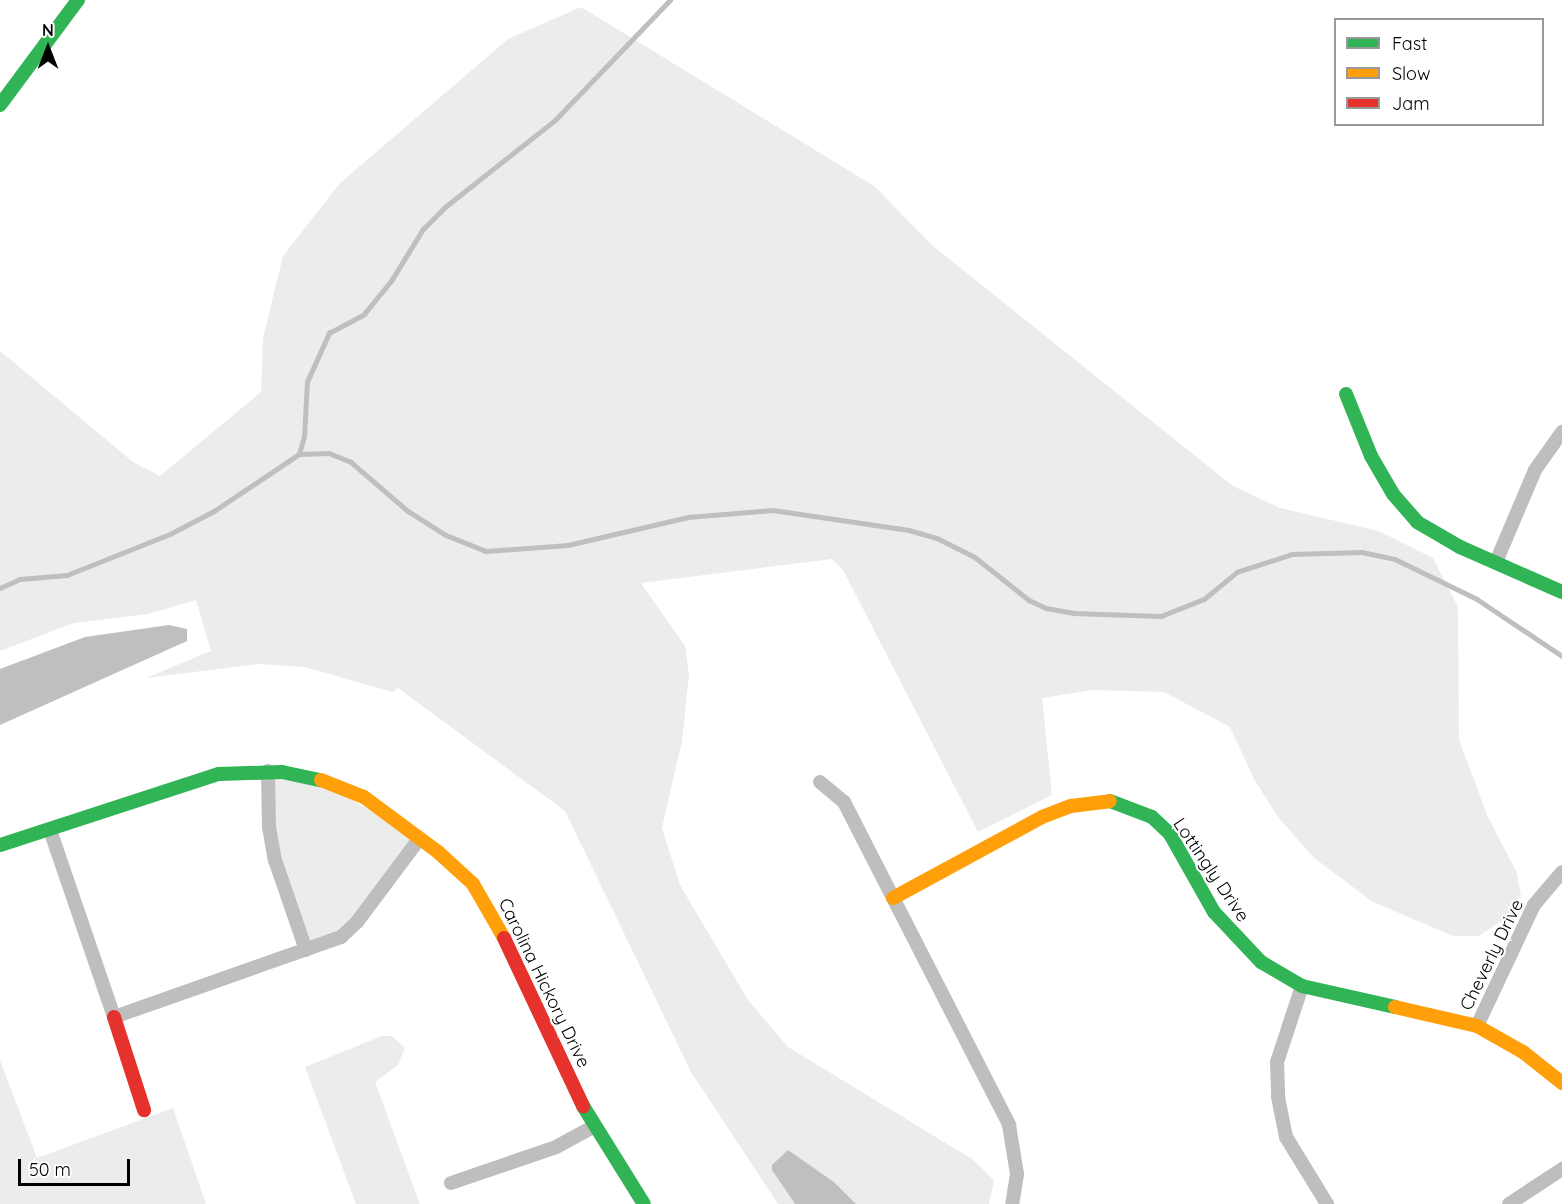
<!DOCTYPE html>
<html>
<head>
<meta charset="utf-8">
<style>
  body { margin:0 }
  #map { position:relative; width:1562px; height:1204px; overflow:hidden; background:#fff; font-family:Quicksand,sans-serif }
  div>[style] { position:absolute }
  .green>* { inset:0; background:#ececec }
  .water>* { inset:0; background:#bfbfbf }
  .stream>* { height:4.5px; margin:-2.25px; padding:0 2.25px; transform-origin:2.25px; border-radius:2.25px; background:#bfbfbf }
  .street>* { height:14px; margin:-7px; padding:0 7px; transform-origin:7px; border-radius:7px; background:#bebebe }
  .fast>* { height:14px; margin:-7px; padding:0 7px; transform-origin:7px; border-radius:7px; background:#30b455 }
  .slow>* { height:14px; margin:-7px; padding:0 7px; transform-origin:7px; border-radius:7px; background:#ff9f0a }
  .jam>* { height:14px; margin:-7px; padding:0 7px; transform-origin:7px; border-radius:7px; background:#e5322d }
  span { translate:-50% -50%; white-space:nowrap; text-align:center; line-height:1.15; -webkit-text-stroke:4.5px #fff; paint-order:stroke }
  .street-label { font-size:18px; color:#000 }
  .legend { position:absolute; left:1334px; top:18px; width:210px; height:108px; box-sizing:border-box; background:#fff; border:2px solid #999; margin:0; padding:8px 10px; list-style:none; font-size:18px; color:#000 }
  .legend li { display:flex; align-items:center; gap:12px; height:30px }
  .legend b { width:30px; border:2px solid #999 }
  .north { position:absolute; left:18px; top:18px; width:60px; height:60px; -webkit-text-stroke:4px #fff; paint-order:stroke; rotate:0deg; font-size:16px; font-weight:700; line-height:24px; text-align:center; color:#000 }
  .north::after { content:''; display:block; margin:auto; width:21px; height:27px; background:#000; clip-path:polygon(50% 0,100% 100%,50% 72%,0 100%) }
  .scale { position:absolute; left:18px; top:1159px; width:112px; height:27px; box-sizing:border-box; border:3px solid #000; border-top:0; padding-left:8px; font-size:18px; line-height:21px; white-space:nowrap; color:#000; -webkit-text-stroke:4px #fff; paint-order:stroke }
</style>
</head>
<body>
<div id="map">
  <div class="green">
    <div style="clip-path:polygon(581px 7px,874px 186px,933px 246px,1233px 486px,1280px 508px,1379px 531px,1433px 558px,1458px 607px,1459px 740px,1488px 817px,1517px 873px,1521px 897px,1509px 916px,1479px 936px,1453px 936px,1373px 902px,1313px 857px,1279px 818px,1255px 781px,1230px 727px,1164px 692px,1092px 690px,1042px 698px,1052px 795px,978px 832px,843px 570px,832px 559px,641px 583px,685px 646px,689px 676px,682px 741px,662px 828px,680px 885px,748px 1000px,788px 1047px,972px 1159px,994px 1180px,989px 1204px,856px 1204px,834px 1182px,788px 1150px,772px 1170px,795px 1204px,778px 1204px,691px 1072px,565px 811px,398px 688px,392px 692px,305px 667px,259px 664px,146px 678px,211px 651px,196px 600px,148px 614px,74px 623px,0 651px,0 351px,133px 462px,160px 476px,261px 392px,263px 338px,283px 256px,340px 183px,508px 39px)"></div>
    <div style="clip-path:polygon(268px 771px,315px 778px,419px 839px,357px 922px,306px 950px,284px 892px)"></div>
    <div style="clip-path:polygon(382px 1036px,392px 1036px,405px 1048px,398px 1065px,375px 1082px,420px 1204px,356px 1204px,305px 1067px)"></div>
    <div style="clip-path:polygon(0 1060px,37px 1158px,173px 1108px,206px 1204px,0 1204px)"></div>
  </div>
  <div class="water">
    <div style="clip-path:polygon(169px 625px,187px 629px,187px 641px,0 725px,0 669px,85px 637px)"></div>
    <div style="clip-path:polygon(788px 1150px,834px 1182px,856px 1204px,795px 1204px,772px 1170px,772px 1165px)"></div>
  </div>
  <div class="stream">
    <div style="left:299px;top:454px;width:18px;rotate:-74deg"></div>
    <div style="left:304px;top:437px;width:55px;rotate:-86.9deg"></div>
    <div style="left:307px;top:382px;width:54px;rotate:-65.8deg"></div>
    <div style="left:329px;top:333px;width:40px;rotate:-28deg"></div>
    <div style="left:364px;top:314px;width:43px;rotate:-50.7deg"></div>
    <div style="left:391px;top:281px;width:61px;rotate:-58.4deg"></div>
    <div style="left:423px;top:229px;width:31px;rotate:-45deg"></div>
    <div style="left:445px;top:207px;width:140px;rotate:-38.3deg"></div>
    <div style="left:555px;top:120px;width:166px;rotate:-46.2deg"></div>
    <div style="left:0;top:588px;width:22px;rotate:-24deg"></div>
    <div style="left:20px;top:579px;width:47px;rotate:-4.9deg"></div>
    <div style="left:67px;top:575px;width:111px;rotate:-21.7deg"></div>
    <div style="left:170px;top:534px;width:50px;rotate:-27.6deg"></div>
    <div style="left:214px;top:511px;width:102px;rotate:-33.8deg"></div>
    <div style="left:299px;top:454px;width:30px;rotate:-2deg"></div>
    <div style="left:329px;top:453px;width:24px;rotate:22deg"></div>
    <div style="left:351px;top:462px;width:75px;rotate:40.7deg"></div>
    <div style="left:408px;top:511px;width:45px;rotate:32.3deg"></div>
    <div style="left:446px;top:535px;width:43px;rotate:21.8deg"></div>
    <div style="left:486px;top:551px;width:82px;rotate:-4.2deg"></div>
    <div style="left:568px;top:545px;width:123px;rotate:-13.1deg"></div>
    <div style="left:688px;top:517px;width:85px;rotate:-4.7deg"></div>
    <div style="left:773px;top:510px;width:137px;rotate:8.4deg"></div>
    <div style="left:909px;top:530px;width:29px;rotate:16deg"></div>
    <div style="left:937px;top:538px;width:42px;rotate:26.6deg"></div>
    <div style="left:975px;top:557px;width:69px;rotate:38.5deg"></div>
    <div style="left:1029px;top:600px;width:19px;rotate:25deg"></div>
    <div style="left:1046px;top:608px;width:27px;rotate:10deg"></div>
    <div style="left:1073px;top:613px;width:88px;rotate:2deg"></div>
    <div style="left:1161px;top:616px;width:46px;rotate:-21.6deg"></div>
    <div style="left:1204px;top:599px;width:43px;rotate:-39.3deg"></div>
    <div style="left:1237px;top:572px;width:58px;rotate:-18.1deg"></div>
    <div style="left:1292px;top:554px;width:70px;rotate:-1.6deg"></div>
    <div style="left:1362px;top:552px;width:34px;rotate:12deg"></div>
    <div style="left:1395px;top:559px;width:91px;rotate:26deg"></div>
    <div style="left:1477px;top:599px;width:102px;rotate:33.8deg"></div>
  </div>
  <div class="street">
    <div style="left:1496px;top:562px;width:100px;rotate:-67deg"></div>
    <div style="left:1535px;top:470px;width:47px;rotate:-54.6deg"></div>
    <div style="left:268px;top:771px;width:56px;rotate:89deg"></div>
    <div style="left:269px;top:827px;width:34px;rotate:80deg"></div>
    <div style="left:275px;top:860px;width:95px;rotate:71deg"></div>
    <div style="left:820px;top:782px;width:31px;rotate:40deg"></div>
    <div style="left:844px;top:802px;width:363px;rotate:62.9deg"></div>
    <div style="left:1009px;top:1125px;width:50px;rotate:80.7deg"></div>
    <div style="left:1017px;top:1174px;width:30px;rotate:99deg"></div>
    <div style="left:50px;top:830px;width:198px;rotate:71.1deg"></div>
    <div style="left:114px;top:1017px;width:241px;rotate:-19.4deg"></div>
    <div style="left:341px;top:937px;width:22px;rotate:-43deg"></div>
    <div style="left:357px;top:922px;width:104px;rotate:-53.2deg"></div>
    <div style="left:1302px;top:986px;width:80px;rotate:108.2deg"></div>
    <div style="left:1277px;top:1062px;width:35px;rotate:88deg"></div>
    <div style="left:1278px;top:1097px;width:41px;rotate:78.7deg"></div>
    <div style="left:1286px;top:1137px;width:79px;rotate:58.5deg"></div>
    <div style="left:1477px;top:1026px;width:134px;rotate:-64.8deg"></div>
    <div style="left:1534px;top:905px;width:43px;rotate:-49.7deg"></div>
    <div style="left:451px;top:1183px;width:111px;rotate:-18.9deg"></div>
    <div style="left:556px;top:1147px;width:42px;rotate:-28.4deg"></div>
    <div style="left:1509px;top:1204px;width:64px;rotate:-33.4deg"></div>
  </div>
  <div class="fast">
    <div style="left:0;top:105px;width:131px;rotate:-53.4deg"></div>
    <div style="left:1346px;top:394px;width:67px;rotate:68deg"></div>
    <div style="left:1371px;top:456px;width:44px;rotate:59.9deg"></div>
    <div style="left:1393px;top:494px;width:37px;rotate:49deg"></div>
    <div style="left:1417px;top:522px;width:50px;rotate:30.2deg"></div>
    <div style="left:1460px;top:547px;width:111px;rotate:23.8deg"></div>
    <div style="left:1110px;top:801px;width:45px;rotate:20.9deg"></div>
    <div style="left:1152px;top:817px;width:25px;rotate:43deg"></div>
    <div style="left:1170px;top:834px;width:90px;rotate:60.6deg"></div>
    <div style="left:1214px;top:912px;width:69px;rotate:46.8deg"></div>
    <div style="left:1261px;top:962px;width:48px;rotate:30.3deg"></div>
    <div style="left:1302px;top:986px;width:95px;rotate:12.7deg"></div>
    <div style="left:0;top:845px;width:230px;rotate:-18deg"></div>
    <div style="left:219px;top:774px;width:63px;rotate:-1.8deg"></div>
    <div style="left:282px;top:772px;width:40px;rotate:12deg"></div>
    <div style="left:583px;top:1106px;width:115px;rotate:58.1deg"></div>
  </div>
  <div class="slow">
    <div style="left:321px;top:780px;width:46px;rotate:21.6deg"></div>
    <div style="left:364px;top:797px;width:92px;rotate:36.6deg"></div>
    <div style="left:438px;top:852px;width:47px;rotate:42.4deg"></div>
    <div style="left:473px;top:884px;width:62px;rotate:60.1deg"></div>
    <div style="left:893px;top:898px;width:170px;rotate:-28.5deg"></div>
    <div style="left:1042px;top:817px;width:31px;rotate:-21deg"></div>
    <div style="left:1071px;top:806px;width:39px;rotate:-7deg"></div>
    <div style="left:1395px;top:1007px;width:84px;rotate:13deg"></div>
    <div style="left:1477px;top:1026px;width:53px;rotate:29.5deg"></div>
    <div style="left:1523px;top:1052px;width:50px;rotate:38.5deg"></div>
  </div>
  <div class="jam">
    <div style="left:504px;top:938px;width:186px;rotate:64.8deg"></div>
    <div style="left:114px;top:1017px;width:98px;rotate:72.1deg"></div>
  </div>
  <div class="street-label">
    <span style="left:1211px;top:870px;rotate:56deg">Lottingly Drive</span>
    <span style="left:1492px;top:955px;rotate:-64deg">Cheverly Drive</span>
    <span style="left:544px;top:983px;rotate:64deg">Carolina Hickory Drive</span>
  </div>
  <ul class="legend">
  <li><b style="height:8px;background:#30b455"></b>Fast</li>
  <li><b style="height:8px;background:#ff9f0a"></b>Slow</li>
  <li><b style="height:8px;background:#e5322d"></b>Jam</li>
  </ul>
  <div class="north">N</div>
  <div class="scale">50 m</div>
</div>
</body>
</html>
